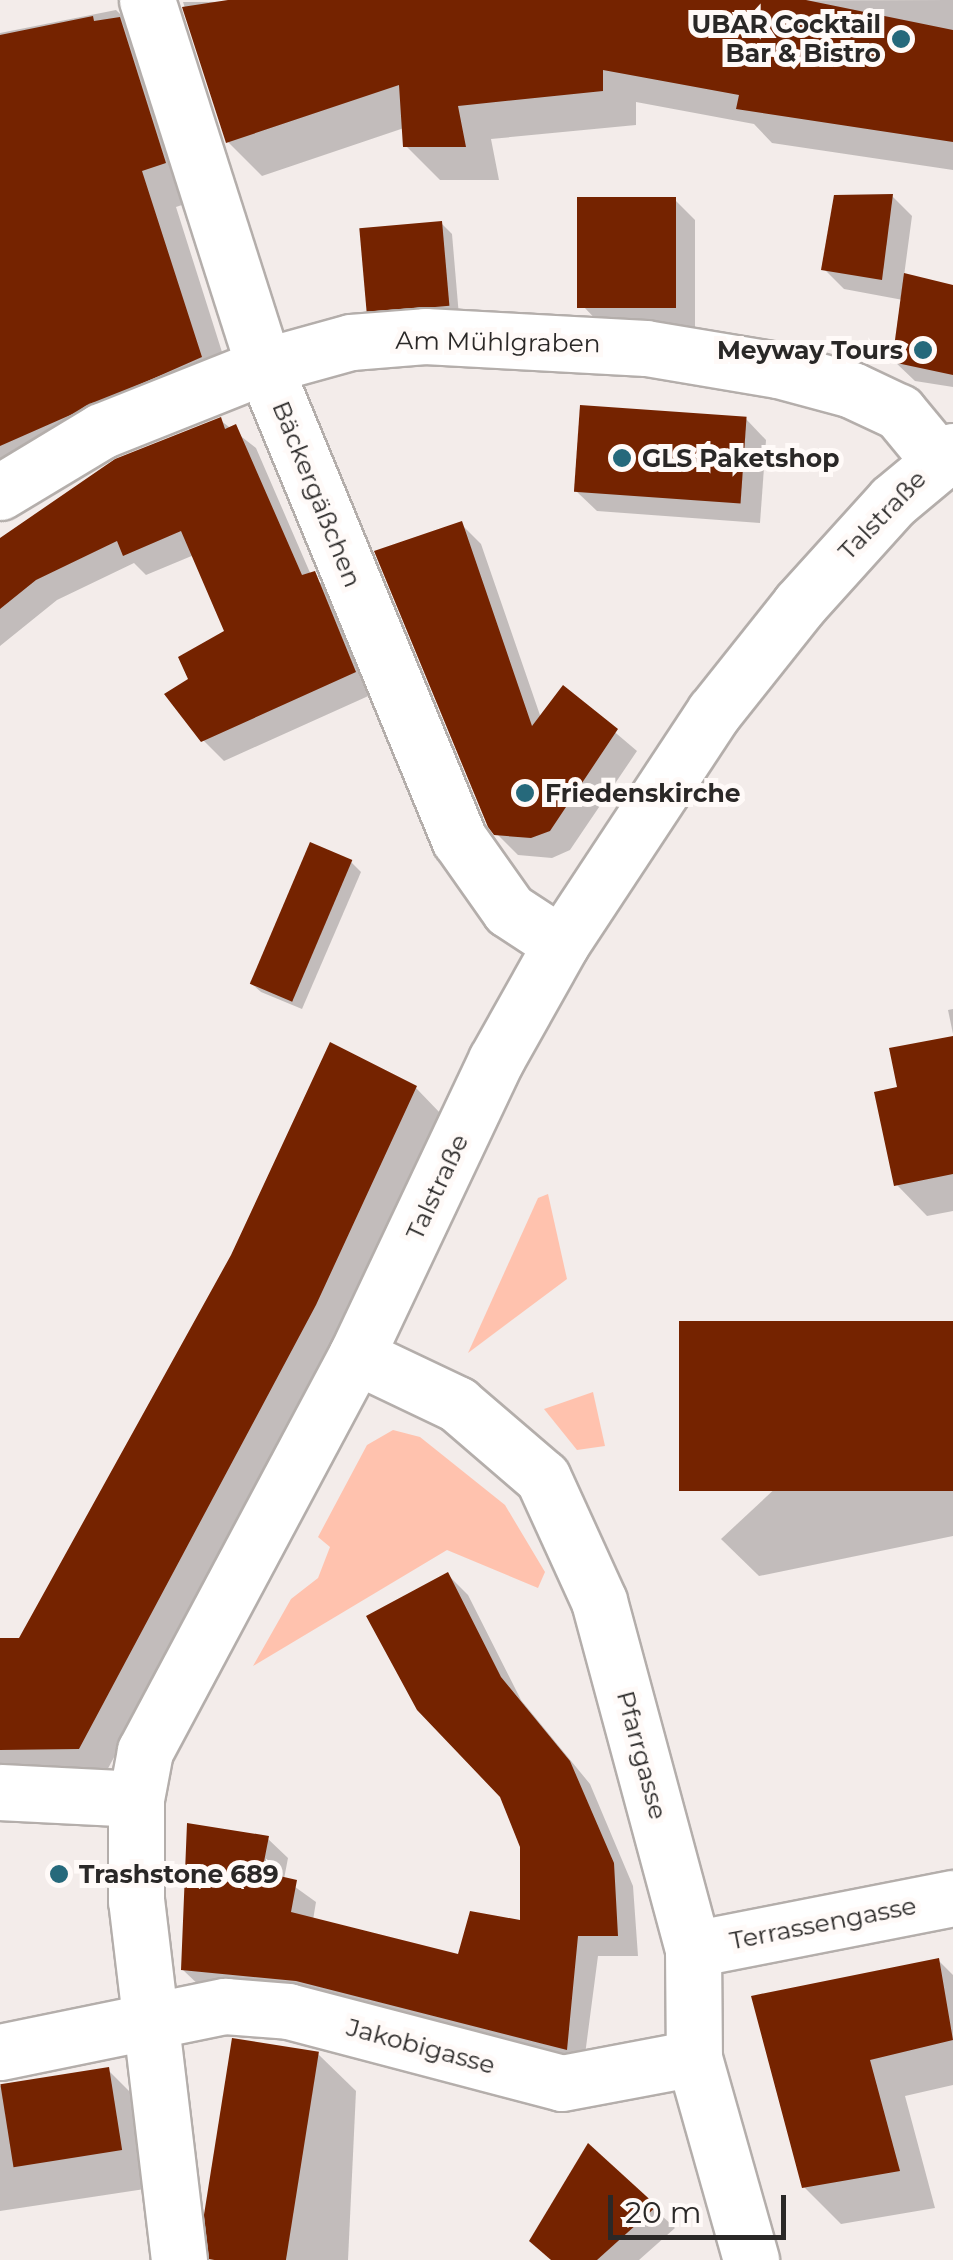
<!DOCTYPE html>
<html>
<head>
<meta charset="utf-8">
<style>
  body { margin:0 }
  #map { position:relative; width:953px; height:2260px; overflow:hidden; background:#f3ecea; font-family:Montserrat,sans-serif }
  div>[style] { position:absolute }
  .green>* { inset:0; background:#ffc2ae }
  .shadow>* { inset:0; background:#0003 }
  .building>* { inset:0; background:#752300; transform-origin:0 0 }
  .roads { filter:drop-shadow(2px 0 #b4aeab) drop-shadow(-2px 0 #b4aeab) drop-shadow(0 2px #b4aeab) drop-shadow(0 -2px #b4aeab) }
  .minor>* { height:55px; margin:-27.5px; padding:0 27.5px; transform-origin:27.5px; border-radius:27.5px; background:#fff }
  .dots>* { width:28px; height:28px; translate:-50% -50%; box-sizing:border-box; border:5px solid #fffaf8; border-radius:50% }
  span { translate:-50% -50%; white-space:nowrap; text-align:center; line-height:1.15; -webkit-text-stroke:10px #fffaf8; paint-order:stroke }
  .poi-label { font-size:25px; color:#2a2827; font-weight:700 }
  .right { translate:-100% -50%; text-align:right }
  .left { translate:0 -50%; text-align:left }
  .street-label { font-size:25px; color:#2a2827 }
  .scale { position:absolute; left:608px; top:2195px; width:178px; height:45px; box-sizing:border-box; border:5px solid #2a2827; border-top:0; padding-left:12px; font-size:30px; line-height:35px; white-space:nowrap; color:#2a2827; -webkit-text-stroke:8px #fffaf8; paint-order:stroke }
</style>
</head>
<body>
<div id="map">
  <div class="green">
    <div style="clip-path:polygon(548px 1194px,567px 1279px,468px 1353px,538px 1198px)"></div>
    <div style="clip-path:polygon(593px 1392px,605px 1446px,577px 1450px,544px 1409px)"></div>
    <div style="clip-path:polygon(393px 1430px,420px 1437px,505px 1505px,545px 1572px,538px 1588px,447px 1550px,253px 1666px,291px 1599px,318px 1578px,330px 1547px,318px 1537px,367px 1445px)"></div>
  </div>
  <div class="shadow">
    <div style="clip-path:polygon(953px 0,953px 170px,772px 143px,754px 124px,636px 102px,636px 125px,491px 139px,499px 180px,440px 180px,406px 146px,404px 128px,262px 176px,228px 142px,183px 2px)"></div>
    <div style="clip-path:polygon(116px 10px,152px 45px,200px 199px,176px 207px,235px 393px,0 495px,0 33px)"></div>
    <div style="clip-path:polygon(892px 196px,912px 216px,904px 276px,953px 286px,953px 387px,915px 381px,894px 361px,903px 300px,844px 289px,824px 269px)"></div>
    <div style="clip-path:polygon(675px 200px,695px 220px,695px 327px,603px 327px,583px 306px)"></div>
    <div style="clip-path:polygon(441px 223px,452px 234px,459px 316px,384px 318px,374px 308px)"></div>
    <div style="clip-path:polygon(746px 419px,766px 440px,760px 523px,597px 511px,576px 491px)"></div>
    <div style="clip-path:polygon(220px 420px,256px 448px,311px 575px,335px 595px,375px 693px,224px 761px,203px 740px,191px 680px,227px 632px,194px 555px,146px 575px,134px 563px,57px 600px,0 646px,0 541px)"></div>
    <div style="clip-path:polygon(461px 524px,481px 544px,541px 718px,564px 689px,637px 751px,570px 850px,552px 858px,518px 855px,497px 834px)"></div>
    <div style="clip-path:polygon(351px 862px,361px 872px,302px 1009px,261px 992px,250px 982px)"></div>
    <div style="clip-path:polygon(953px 1009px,953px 1034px,948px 1010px)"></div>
    <div style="clip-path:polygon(953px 1038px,953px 1211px,927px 1216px,896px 1184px,900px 1089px)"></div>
    <div style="clip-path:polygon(416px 1088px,442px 1115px,288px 1436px,105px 1774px,0 1775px,0 1641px,20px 1641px)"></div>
    <div style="clip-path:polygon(953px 1323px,953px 1536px,759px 1576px,721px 1539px)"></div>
    <div style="clip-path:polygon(448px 1575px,468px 1595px,521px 1700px,590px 1784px,633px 1886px,638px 1956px,598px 1956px,583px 2070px,204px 1990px,183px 1970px,267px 1838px,288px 1858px,284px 1879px,316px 1902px,313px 1920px,459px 1957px,522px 1923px,522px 1847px)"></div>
    <div style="clip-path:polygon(938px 1960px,953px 1975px,953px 2085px,905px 2096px,935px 2208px,841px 2224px,804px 2187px,754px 1998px)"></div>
    <div style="clip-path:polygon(318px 2054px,356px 2091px,348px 2260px,224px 2260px)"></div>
    <div style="clip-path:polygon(108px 2070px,145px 2107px,158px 2187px,0 2211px,0 2086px)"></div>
    <div style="clip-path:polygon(588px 2147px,675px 2228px,639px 2260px,552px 2260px)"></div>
  </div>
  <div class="building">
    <div style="clip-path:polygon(228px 0,806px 0,953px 30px,953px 142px,736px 109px,739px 95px,603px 70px,603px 91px,458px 106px,466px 147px,403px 147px,399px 85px,226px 143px,182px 7px)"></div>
    <div style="clip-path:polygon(93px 16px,94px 21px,120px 17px,166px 163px,142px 171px,202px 357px,0 446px,0 35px)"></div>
    <div style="clip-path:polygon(893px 194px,882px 280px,821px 270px,834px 195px)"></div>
    <div style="left:676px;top:197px;width:111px;height:99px;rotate:90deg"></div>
    <div style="left:442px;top:221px;width:85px;height:83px;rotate:85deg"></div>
    <div style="clip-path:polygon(904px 273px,953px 285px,953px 375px,892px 362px)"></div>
    <div style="left:580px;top:405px;width:167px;height:87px;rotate:4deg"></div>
    <div style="clip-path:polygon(221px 417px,225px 429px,236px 424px,302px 575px,315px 571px,356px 672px,201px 742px,164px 694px,188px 679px,178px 657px,224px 631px,181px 531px,123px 556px,117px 541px,36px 580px,0 609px,0 538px,115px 459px)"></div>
    <div style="clip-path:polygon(462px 521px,532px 726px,563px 685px,618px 729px,550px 831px,531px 838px,494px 835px,488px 827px,374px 551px)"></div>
    <div style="left:310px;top:842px;width:46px;height:154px;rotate:23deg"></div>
    <div style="clip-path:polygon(953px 1036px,953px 1174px,894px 1186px,874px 1092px,897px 1087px,889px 1048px)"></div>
    <div style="clip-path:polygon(330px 1042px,417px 1086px,316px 1305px,79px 1749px,0 1750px,0 1638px,19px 1638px,231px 1255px)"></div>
    <div style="left:953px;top:1321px;width:170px;height:274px;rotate:90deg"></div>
    <div style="clip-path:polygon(448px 1572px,501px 1677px,570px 1761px,614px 1863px,618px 1936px,578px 1936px,567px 2050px,296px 1981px,181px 1970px,187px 1823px,269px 1836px,262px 1872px,297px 1880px,291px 1912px,458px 1954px,470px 1911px,520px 1920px,520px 1847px,500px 1797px,417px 1710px,366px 1616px)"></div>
    <div style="clip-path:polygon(939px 1958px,953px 2040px,870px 2060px,900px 2171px,802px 2188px,751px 1996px)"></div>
    <div style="left:232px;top:2038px;width:88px;height:222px;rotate:9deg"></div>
    <div style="left:109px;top:2067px;width:84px;height:110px;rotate:81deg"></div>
    <div style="clip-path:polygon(588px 2143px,657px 2206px,597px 2260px,551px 2260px,529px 2241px)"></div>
  </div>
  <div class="roads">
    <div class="minor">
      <div style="left:147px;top:0;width:384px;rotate:72.3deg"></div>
      <div style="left:264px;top:366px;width:512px;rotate:67.6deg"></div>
      <div style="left:459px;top:839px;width:87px;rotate:54.8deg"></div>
      <div style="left:509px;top:910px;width:62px;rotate:33.2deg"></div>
      <div style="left:0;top:492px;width:118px;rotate:-31.1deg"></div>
      <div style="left:101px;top:431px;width:175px;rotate:-21.7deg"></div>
      <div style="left:264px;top:366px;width:90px;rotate:-15.4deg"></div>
      <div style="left:351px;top:342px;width:74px;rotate:-4.6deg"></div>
      <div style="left:425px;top:336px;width:221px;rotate:3.1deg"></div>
      <div style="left:646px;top:348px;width:134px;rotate:9.5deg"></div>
      <div style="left:778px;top:370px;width:77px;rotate:15.1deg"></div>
      <div style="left:852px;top:390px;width:52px;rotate:25.1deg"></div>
      <div style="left:899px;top:412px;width:60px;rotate:50.4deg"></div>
      <div style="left:356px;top:1356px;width:112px;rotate:25.4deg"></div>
      <div style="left:457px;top:1404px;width:113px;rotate:40.7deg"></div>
      <div style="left:543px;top:1478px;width:135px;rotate:65.5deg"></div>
      <div style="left:599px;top:1601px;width:360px;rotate:74.9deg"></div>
      <div style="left:693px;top:1949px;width:109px;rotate:89.5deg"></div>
      <div style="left:694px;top:2058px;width:210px;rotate:74.2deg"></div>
      <div style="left:0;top:1792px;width:136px;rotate:2.9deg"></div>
      <div style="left:693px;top:1949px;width:265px;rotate:-11.1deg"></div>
      <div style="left:0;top:2052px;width:230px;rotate:-11.6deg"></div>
      <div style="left:225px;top:2006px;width:63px;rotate:4.5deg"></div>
      <div style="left:288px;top:2011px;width:283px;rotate:14.7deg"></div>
      <div style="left:562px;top:2083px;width:134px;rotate:-10.7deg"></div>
      <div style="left:179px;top:2260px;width:362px;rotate:-96.8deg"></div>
      <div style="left:136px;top:1901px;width:102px;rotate:-90deg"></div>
      <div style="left:136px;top:1799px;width:49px;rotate:-79.4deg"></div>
      <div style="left:145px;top:1751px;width:448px;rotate:-61.9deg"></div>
      <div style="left:356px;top:1356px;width:327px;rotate:-64.7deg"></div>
      <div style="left:496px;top:1060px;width:133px;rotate:-60.7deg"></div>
      <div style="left:561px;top:944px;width:278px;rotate:-56.6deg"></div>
      <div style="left:714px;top:712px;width:137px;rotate:-51.5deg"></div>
      <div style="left:799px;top:605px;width:140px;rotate:-47.9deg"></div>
      <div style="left:893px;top:501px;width:78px;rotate:-39.8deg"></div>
    </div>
  </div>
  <div class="dots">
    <div style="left:901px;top:39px;background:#26697b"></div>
    <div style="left:923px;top:350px;background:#26697b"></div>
    <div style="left:622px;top:458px;background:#26697b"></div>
    <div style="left:525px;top:793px;background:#26697b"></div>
    <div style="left:59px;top:1874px;background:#26697b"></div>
  </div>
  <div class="poi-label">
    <span class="right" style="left:881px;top:39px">UBAR Cocktail<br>Bar &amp; Bistro</span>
    <span class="right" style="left:903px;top:350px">Meyway Tours</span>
    <span class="left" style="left:642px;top:458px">GLS Paketshop</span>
    <span class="left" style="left:545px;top:793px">Friedenskirche</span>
    <span class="left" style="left:79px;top:1874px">Trashstone 689</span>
  </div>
  <div class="street-label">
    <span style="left:498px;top:342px;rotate:1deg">Am Mühlgraben</span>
    <span style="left:317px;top:494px;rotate:68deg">Bäckergäßchen</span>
    <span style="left:882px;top:515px;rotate:-46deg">Talstraße</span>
    <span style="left:437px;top:1187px;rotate:-65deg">Talstraße</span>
    <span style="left:642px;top:1755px;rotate:75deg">Pfarrgasse</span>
    <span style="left:823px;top:1923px;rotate:-11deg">Terrassengasse</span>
    <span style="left:421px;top:2046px;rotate:15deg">Jakobigasse</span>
  </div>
  <div class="scale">20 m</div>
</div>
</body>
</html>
